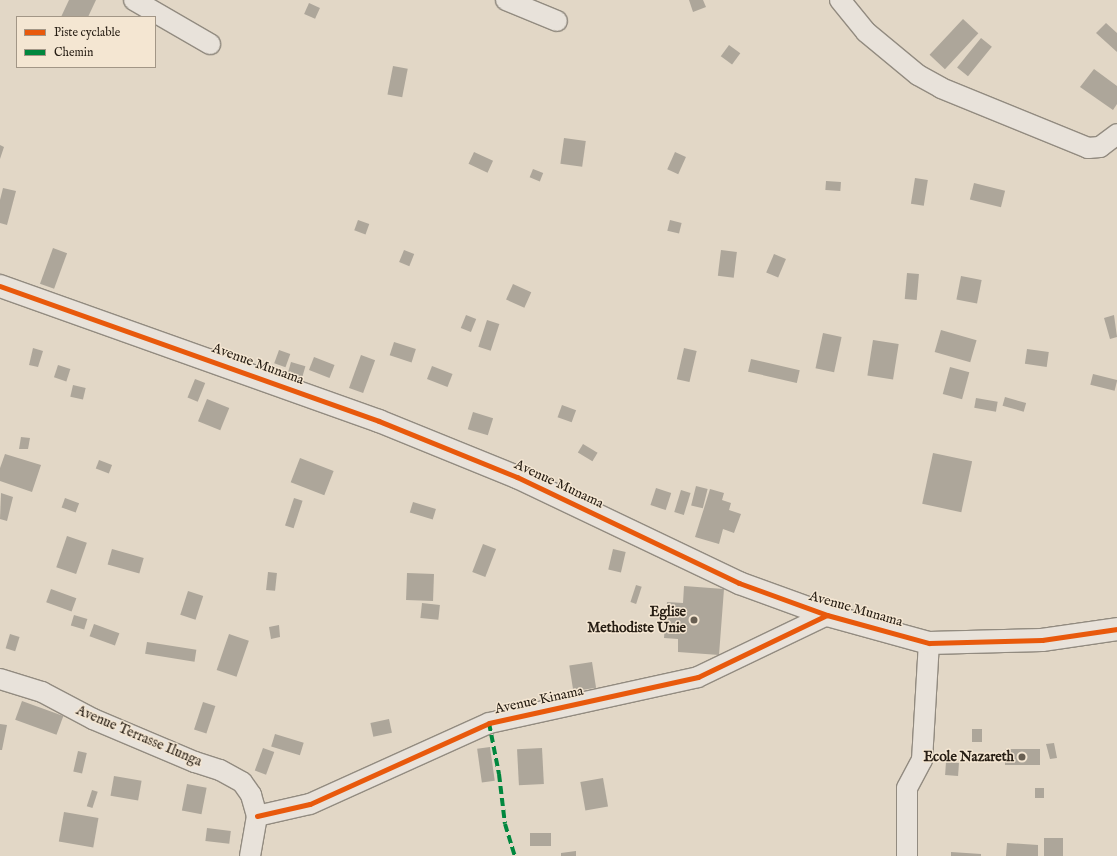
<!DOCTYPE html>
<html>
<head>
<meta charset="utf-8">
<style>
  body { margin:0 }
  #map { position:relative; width:1117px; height:856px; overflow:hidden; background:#e2d7c6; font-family:"IM FELL English",serif }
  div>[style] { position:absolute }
  .building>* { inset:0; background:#ada69a; transform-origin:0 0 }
  .roads { filter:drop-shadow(1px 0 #928b80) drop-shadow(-1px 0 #928b80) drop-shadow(0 1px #928b80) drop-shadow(0 -1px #928b80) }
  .minor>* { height:20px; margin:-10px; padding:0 10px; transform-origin:10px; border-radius:10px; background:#e8e2da }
  .tertiary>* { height:22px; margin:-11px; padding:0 11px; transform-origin:11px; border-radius:11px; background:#e8e2da }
  .quiet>* { height:4px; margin-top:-2px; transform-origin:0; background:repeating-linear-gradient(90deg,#00873e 0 8px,transparent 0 12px) }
  .cycleway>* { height:5px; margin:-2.5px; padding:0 2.5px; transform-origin:2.5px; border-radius:2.5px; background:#e8590c }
  .dots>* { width:11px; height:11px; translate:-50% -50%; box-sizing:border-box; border:2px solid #f4e6d2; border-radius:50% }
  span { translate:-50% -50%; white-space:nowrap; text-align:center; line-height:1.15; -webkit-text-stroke:3px #f4e6d2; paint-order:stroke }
  .street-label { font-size:14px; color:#271e14 }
  .poi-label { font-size:14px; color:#271e14; font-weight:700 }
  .right { translate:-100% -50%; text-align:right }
  .legend { position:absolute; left:16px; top:16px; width:140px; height:52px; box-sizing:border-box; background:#f4e6d2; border:1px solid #a29686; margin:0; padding:5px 7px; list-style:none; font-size:12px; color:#271e14 }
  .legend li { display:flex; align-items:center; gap:8px; height:20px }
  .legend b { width:20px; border:1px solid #a29686 }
</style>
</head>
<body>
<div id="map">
  <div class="building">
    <div style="clip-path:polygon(69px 0,96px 0,88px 17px,61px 17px)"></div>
    <div style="clip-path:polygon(689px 0,703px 0,706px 7px,693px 12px)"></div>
    <div style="left:309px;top:3px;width:12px;height:12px;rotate:24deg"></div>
    <div style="left:963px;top:19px;width:21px;height:49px;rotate:43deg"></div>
    <div style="clip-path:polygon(1106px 23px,1117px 33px,1117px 52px,1096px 33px)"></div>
    <div style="left:981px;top:38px;width:14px;height:38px;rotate:39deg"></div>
    <div style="left:729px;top:45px;width:14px;height:14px;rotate:36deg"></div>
    <div style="left:393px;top:66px;width:15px;height:29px;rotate:11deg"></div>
    <div style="clip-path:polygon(1094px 69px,1117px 86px,1117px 104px,1113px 110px,1080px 87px)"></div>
    <div style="left:564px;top:138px;width:22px;height:26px;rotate:8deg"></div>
    <div style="clip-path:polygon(0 145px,4px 147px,0 159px)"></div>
    <div style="left:474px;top:152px;width:21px;height:13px;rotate:25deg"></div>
    <div style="left:675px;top:152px;width:12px;height:19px;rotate:24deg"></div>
    <div style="left:533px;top:169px;width:11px;height:9px;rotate:22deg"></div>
    <div style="left:915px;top:178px;width:13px;height:26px;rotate:9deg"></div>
    <div style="left:826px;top:181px;width:15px;height:9px;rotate:4deg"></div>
    <div style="left:974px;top:183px;width:32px;height:17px;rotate:14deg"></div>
    <div style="clip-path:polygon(3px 188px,16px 191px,7px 225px,0 223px,0 200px)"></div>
    <div style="left:358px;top:220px;width:12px;height:11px;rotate:20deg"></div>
    <div style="left:670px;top:220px;width:12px;height:11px;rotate:14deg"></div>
    <div style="left:53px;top:248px;width:15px;height:38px;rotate:20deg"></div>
    <div style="left:404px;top:250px;width:11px;height:13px;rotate:22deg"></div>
    <div style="left:721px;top:250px;width:16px;height:26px;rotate:7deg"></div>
    <div style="left:774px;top:254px;width:13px;height:20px;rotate:23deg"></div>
    <div style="left:907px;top:273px;width:12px;height:26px;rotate:5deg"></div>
    <div style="left:961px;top:276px;width:21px;height:24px;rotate:11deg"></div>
    <div style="left:513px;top:284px;width:20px;height:17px;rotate:24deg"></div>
    <div style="left:466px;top:315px;width:11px;height:14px;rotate:22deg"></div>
    <div style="clip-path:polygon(1114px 315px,1117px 337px,1110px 339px,1104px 318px)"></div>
    <div style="left:487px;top:320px;width:13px;height:28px;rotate:18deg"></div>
    <div style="left:941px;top:330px;width:37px;height:23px;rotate:16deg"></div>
    <div style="left:823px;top:333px;width:19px;height:36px;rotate:12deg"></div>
    <div style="left:873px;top:340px;width:26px;height:36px;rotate:9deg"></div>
    <div style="left:394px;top:342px;width:23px;height:14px;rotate:18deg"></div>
    <div style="clip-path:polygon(33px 348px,43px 351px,38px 367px,29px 365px)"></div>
    <div style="left:684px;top:348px;width:13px;height:32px;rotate:13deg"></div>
    <div style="left:1027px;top:349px;width:22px;height:15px;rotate:8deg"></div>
    <div style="left:279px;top:350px;width:12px;height:14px;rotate:20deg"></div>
    <div style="left:361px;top:355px;width:15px;height:35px;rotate:20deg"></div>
    <div style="left:314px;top:357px;width:22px;height:14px;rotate:21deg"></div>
    <div style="left:751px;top:359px;width:50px;height:13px;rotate:13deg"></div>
    <div style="left:291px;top:362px;width:15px;height:15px;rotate:16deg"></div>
    <div style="left:58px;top:365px;width:13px;height:13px;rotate:18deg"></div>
    <div style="left:432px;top:366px;width:22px;height:14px;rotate:21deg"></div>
    <div style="left:950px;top:367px;width:20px;height:28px;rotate:15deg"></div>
    <div style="left:1093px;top:374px;width:25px;height:11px;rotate:14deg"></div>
    <div style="left:195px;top:379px;width:11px;height:20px;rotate:22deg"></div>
    <div style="left:73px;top:385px;width:13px;height:12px;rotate:13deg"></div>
    <div style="left:1005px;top:397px;width:22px;height:9px;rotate:16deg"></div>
    <div style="left:976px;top:398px;width:22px;height:10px;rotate:10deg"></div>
    <div style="left:207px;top:399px;width:24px;height:24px;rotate:22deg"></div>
    <div style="left:562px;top:405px;width:15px;height:13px;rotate:20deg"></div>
    <div style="left:473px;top:412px;width:21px;height:18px;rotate:17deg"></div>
    <div style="clip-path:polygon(21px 437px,30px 438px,28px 449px,19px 449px)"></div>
    <div style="left:583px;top:444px;width:17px;height:10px;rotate:31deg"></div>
    <div style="left:933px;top:453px;width:40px;height:52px;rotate:12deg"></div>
    <div style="clip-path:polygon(5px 454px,41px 465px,32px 492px,0 481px,0 468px)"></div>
    <div style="left:300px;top:458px;width:36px;height:26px;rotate:21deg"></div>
    <div style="left:99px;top:460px;width:14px;height:9px;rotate:21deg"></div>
    <div style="left:696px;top:486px;width:12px;height:20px;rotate:14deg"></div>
    <div style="left:656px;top:488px;width:16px;height:18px;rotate:18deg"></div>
    <div style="clip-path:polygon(710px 489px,724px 493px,722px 500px,731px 503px,729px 510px,741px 514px,734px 533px,723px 529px,719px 544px,695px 537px)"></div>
    <div style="left:681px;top:490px;width:10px;height:23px;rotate:17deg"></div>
    <div style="clip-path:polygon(1px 493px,13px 497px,7px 521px,0 519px)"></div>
    <div style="left:65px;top:498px;width:15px;height:10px;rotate:20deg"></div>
    <div style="left:294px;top:498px;width:9px;height:29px;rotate:18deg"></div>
    <div style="left:413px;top:502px;width:24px;height:11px;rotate:17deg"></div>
    <div style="left:67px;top:536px;width:21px;height:33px;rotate:19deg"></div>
    <div style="left:483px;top:544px;width:14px;height:30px;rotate:21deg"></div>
    <div style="left:112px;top:549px;width:33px;height:16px;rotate:16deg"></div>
    <div style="left:613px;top:549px;width:13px;height:21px;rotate:13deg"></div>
    <div style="left:268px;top:572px;width:9px;height:18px;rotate:6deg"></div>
    <div style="left:407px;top:573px;width:27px;height:27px;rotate:2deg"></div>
    <div style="left:636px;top:585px;width:6px;height:18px;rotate:18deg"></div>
    <div style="clip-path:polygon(684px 586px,724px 589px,719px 655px,678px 652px,678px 639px,664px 638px,667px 602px,683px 603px)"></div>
    <div style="left:51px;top:589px;width:27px;height:14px;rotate:20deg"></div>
    <div style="left:188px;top:591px;width:16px;height:25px;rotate:18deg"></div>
    <div style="left:422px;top:603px;width:18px;height:15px;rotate:6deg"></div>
    <div style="left:74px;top:615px;width:14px;height:11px;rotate:17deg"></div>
    <div style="left:94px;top:624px;width:27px;height:13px;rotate:20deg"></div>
    <div style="clip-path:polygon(279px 625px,280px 637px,271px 639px,269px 627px)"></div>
    <div style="left:10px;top:634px;width:10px;height:15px;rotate:17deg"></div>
    <div style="left:229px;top:634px;width:21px;height:38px;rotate:19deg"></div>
    <div style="left:147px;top:642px;width:50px;height:12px;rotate:9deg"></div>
    <div style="left:592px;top:662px;width:26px;height:23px;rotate:81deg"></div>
    <div style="left:22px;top:701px;width:44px;height:20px;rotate:20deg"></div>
    <div style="left:203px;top:702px;width:13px;height:29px;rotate:18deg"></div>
    <div style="left:389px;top:719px;width:14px;height:19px;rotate:78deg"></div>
    <div style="clip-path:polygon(0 724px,7px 725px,2px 750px,0 750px)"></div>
    <div style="left:972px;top:729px;width:10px;height:13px"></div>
    <div style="left:275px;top:734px;width:30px;height:13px;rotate:17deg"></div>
    <div style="clip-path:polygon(1054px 743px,1057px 758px,1050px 759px,1046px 744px)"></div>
    <div style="left:490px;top:747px;width:34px;height:13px;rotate:82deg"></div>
    <div style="left:263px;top:748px;width:12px;height:24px;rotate:20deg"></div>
    <div style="left:542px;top:748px;width:36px;height:25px;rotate:87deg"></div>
    <div style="left:1005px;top:749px;width:35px;height:16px"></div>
    <div style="left:78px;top:751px;width:9px;height:21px;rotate:13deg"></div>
    <div style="left:946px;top:762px;width:13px;height:13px;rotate:4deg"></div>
    <div style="left:114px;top:776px;width:28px;height:20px;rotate:10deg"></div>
    <div style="left:603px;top:778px;width:29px;height:23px;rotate:80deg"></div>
    <div style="left:187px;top:784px;width:20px;height:27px;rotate:11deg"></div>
    <div style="left:1035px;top:788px;width:9px;height:10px"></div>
    <div style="left:92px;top:790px;width:6px;height:17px;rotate:18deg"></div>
    <div style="left:64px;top:812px;width:35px;height:30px;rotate:10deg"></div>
    <div style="left:207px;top:828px;width:24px;height:13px;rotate:7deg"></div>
    <div style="left:530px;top:833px;width:21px;height:13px"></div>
    <div style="left:1044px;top:838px;width:19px;height:18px"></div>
    <div style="clip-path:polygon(1007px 843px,1038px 845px,1038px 856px,1006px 856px)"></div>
    <div style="clip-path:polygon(576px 851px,576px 856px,561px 856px,561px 853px)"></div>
    <div style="clip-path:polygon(951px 852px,981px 854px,981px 856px,951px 856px)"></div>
  </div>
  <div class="roads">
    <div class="minor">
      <div style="left:134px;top:0;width:88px;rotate:30.1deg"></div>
      <div style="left:506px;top:0;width:55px;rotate:22.4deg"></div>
      <div style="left:840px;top:0;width:41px;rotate:50.9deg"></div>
      <div style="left:866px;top:32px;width:67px;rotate:39.6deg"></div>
      <div style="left:918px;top:75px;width:26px;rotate:29deg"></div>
      <div style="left:941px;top:88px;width:159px;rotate:22.2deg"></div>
      <div style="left:1088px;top:148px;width:12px;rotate:-5deg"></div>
      <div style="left:1100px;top:147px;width:21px;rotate:-37deg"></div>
      <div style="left:0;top:679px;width:44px;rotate:17.2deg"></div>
      <div style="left:42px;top:692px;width:58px;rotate:27.9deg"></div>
      <div style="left:93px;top:719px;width:111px;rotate:22.9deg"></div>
      <div style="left:195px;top:762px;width:26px;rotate:18deg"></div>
      <div style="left:220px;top:770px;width:25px;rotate:29deg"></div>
      <div style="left:242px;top:782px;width:16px;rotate:55deg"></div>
      <div style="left:251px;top:795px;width:22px;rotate:74deg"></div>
      <div style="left:257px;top:816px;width:41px;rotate:99.9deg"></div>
      <div style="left:257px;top:816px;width:54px;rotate:-12.8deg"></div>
      <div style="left:310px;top:804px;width:196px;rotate:-24.3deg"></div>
      <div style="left:489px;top:723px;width:214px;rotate:-12.4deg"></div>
      <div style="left:698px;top:677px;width:143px;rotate:-25.7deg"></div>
      <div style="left:907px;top:856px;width:68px;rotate:-90deg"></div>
      <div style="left:907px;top:788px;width:32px;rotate:-62deg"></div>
      <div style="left:922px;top:760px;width:117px;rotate:-86.6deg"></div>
    </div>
    <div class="tertiary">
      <div style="left:0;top:286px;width:402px;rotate:19.6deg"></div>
      <div style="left:379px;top:421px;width:149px;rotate:22.1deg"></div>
      <div style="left:517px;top:477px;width:246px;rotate:25.5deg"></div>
      <div style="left:739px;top:583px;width:94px;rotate:20deg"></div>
      <div style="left:827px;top:615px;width:106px;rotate:15.4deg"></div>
      <div style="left:929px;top:643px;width:113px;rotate:-1.5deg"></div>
      <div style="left:1042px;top:640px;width:76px;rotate:-8.3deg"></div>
    </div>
  </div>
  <div class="quiet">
    <div style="left:489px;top:723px;width:52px;rotate:78.9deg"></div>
    <div style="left:499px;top:774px;width:50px;rotate:83.2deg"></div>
    <div style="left:505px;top:824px;width:34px;rotate:73deg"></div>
  </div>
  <div class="cycleway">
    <div style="left:0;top:286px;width:402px;rotate:19.6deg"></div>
    <div style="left:379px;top:421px;width:149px;rotate:22.1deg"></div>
    <div style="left:517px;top:477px;width:246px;rotate:25.5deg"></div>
    <div style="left:739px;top:583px;width:94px;rotate:20deg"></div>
    <div style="left:827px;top:615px;width:106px;rotate:15.4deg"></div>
    <div style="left:929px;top:643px;width:113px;rotate:-1.5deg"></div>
    <div style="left:1042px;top:640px;width:76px;rotate:-8.3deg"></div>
    <div style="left:257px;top:816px;width:54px;rotate:-12.8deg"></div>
    <div style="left:310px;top:804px;width:196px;rotate:-24.3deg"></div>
    <div style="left:489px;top:723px;width:214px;rotate:-12.4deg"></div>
    <div style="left:698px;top:677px;width:143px;rotate:-25.7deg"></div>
  </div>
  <div class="dots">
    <div style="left:694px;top:620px;background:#685f52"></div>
    <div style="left:1022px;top:757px;background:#685f52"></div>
  </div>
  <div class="street-label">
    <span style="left:258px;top:364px;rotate:20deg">Avenue Munama</span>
    <span style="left:559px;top:484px;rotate:25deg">Avenue Munama</span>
    <span style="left:856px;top:609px;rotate:16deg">Avenue Munama</span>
    <span style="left:539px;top:700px;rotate:-12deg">Avenue Kinama</span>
    <span style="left:139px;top:736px;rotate:23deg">Avenue Terrasse Ilunga</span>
  </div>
  <div class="poi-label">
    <span class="right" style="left:686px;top:620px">Eglise<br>Methodiste Unie</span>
    <span class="right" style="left:1014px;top:757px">Ecole Nazareth</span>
  </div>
  <ul class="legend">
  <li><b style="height:5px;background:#e8590c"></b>Piste cyclable</li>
  <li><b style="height:5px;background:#00873e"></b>Chemin</li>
  </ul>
</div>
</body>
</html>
